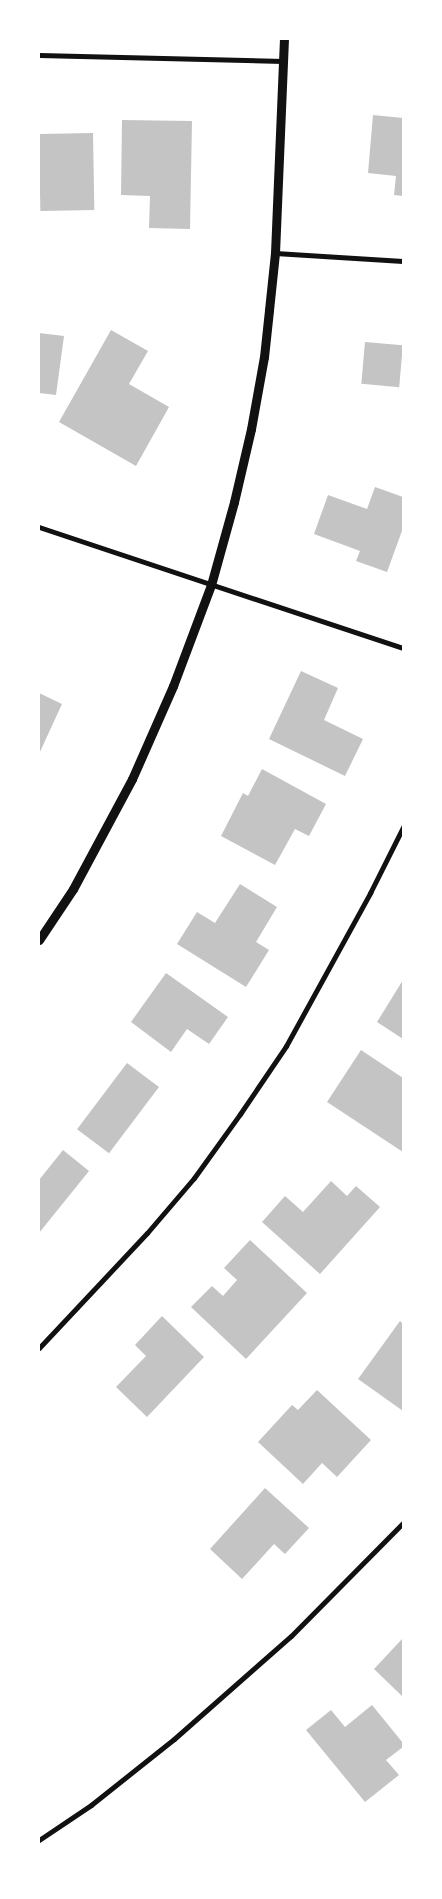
<!DOCTYPE html>
<html>
<head>
<meta charset="utf-8">
<style>
  body { margin:0 }
  #map { position:relative; width:442px; height:1899px; overflow:hidden; background:#fff; font-family:"Varela Round",sans-serif }
  div>[style] { position:absolute }
  .building>* { inset:0; background:#c4c4c4; transform-origin:0 0 }
  .minor>* { height:5px; margin:-2.5px; padding:0 2.5px; transform-origin:2.5px; border-radius:2.5px; background:#111 }
  .tertiary>* { height:9px; margin:-4.5px; padding:0 4.5px; transform-origin:4.5px; border-radius:4.5px; background:#111 }
  span { translate:-50% -50%; white-space:nowrap; text-align:center; line-height:1.15; -webkit-text-stroke:5px #fff; paint-order:stroke }
  .frame { position:absolute; inset:0; border:40px solid #fff; pointer-events:none }
</style>
</head>
<body>
<div id="map">
  <div class="building">
    <div style="clip-path:polygon(373px 115px,403px 118px,403px 196px,394px 195px,396px 176px,368px 173px)"></div>
    <div style="clip-path:polygon(122px 120px,192px 121px,190px 229px,149px 228px,150px 196px,121px 195px)"></div>
    <div style="left:93px;top:133px;width:77px;height:54px;rotate:89deg"></div>
    <div style="clip-path:polygon(111px 330px,148px 351px,129px 384px,169px 407px,136px 466px,59px 422px)"></div>
    <div style="clip-path:polygon(39px 333px,64px 336px,56px 395px,39px 393px)"></div>
    <div style="left:365px;top:342px;width:38px;height:42px;rotate:5deg"></div>
    <div style="clip-path:polygon(375px 487px,403px 497px,403px 528px,387px 572px,356px 561px,360px 551px,314px 534px,328px 495px,367px 509px)"></div>
    <div style="clip-path:polygon(301px 671px,338px 688px,324px 720px,363px 739px,345px 776px,269px 739px)"></div>
    <div style="clip-path:polygon(39px 693px,62px 704px,39px 754px)"></div>
    <div style="clip-path:polygon(262px 769px,326px 804px,309px 836px,295px 829px,275px 865px,221px 836px,243px 793px,248px 796px)"></div>
    <div style="clip-path:polygon(240px 884px,277px 907px,256px 942px,269px 950px,246px 987px,177px 944px,197px 912px,215px 923px)"></div>
    <div style="clip-path:polygon(166px 973px,228px 1017px,209px 1044px,187px 1029px,171px 1052px,131px 1022px)"></div>
    <div style="clip-path:polygon(403px 980px,403px 1039px,377px 1022px)"></div>
    <div style="clip-path:polygon(361px 1050px,403px 1078px,403px 1152px,327px 1102px)"></div>
    <div style="left:127px;top:1063px;width:40px;height:83px;rotate:37deg"></div>
    <div style="clip-path:polygon(63px 1150px,89px 1171px,39px 1233px,39px 1180px)"></div>
    <div style="clip-path:polygon(331px 1181px,347px 1196px,356px 1186px,380px 1207px,320px 1274px,262px 1222px,285px 1196px,303px 1212px)"></div>
    <div style="clip-path:polygon(250px 1240px,307px 1293px,246px 1359px,191px 1307px,212px 1286px,223px 1296px,237px 1280px,224px 1268px)"></div>
    <div style="clip-path:polygon(162px 1316px,204px 1357px,147px 1417px,116px 1387px,146px 1356px,135px 1345px)"></div>
    <div style="clip-path:polygon(400px 1321px,403px 1324px,403px 1411px,358px 1379px)"></div>
    <div style="clip-path:polygon(317px 1390px,371px 1440px,337px 1477px,322px 1463px,303px 1484px,258px 1442px,292px 1405px,298px 1410px)"></div>
    <div style="clip-path:polygon(265px 1488px,309px 1528px,285px 1554px,274px 1544px,242px 1579px,210px 1549px)"></div>
    <div style="clip-path:polygon(403px 1638px,403px 1697px,374px 1669px)"></div>
    <div style="clip-path:polygon(372px 1705px,403px 1743px,403px 1747px,386px 1760px,399px 1775px,365px 1802px,306px 1730px,331px 1710px,345px 1727px)"></div>
  </div>
  <div class="minor">
    <div style="left:39px;top:55px;width:244px;rotate:1.4deg"></div>
    <div style="left:275px;top:253px;width:128px;rotate:3.6deg"></div>
    <div style="left:39px;top:527px;width:384px;rotate:18.4deg"></div>
    <div style="left:39px;top:1348px;width:158px;rotate:-46.8deg"></div>
    <div style="left:147px;top:1233px;width:72px;rotate:-49.5deg"></div>
    <div style="left:194px;top:1178px;width:79px;rotate:-54.3deg"></div>
    <div style="left:240px;top:1114px;width:82px;rotate:-55.9deg"></div>
    <div style="left:286px;top:1046px;width:175px;rotate:-61.2deg"></div>
    <div style="left:370px;top:893px;width:74px;rotate:-63.4deg"></div>
    <div style="left:39px;top:1840px;width:63px;rotate:-33.9deg"></div>
    <div style="left:91px;top:1805px;width:106px;rotate:-38.5deg"></div>
    <div style="left:174px;top:1739px;width:156px;rotate:-41.4deg"></div>
    <div style="left:291px;top:1636px;width:159px;rotate:-45.3deg"></div>
  </div>
  <div class="tertiary">
    <div style="left:39px;top:940px;width:61px;rotate:-56.3deg"></div>
    <div style="left:73px;top:889px;width:125px;rotate:-61.8deg"></div>
    <div style="left:132px;top:779px;width:102px;rotate:-66.2deg"></div>
    <div style="left:173px;top:686px;width:108px;rotate:-69.4deg"></div>
    <div style="left:211px;top:585px;width:86px;rotate:-74.5deg"></div>
    <div style="left:234px;top:502px;width:75px;rotate:-76.9deg"></div>
    <div style="left:251px;top:429px;width:73px;rotate:-79.8deg"></div>
    <div style="left:264px;top:357px;width:47px;rotate:-83.9deg"></div>
    <div style="left:269px;top:310px;width:57px;rotate:-84deg"></div>
    <div style="left:275px;top:253px;width:214px;rotate:-87.6deg"></div>
  </div>
  <div class="frame"></div>
</div>
</body>
</html>
